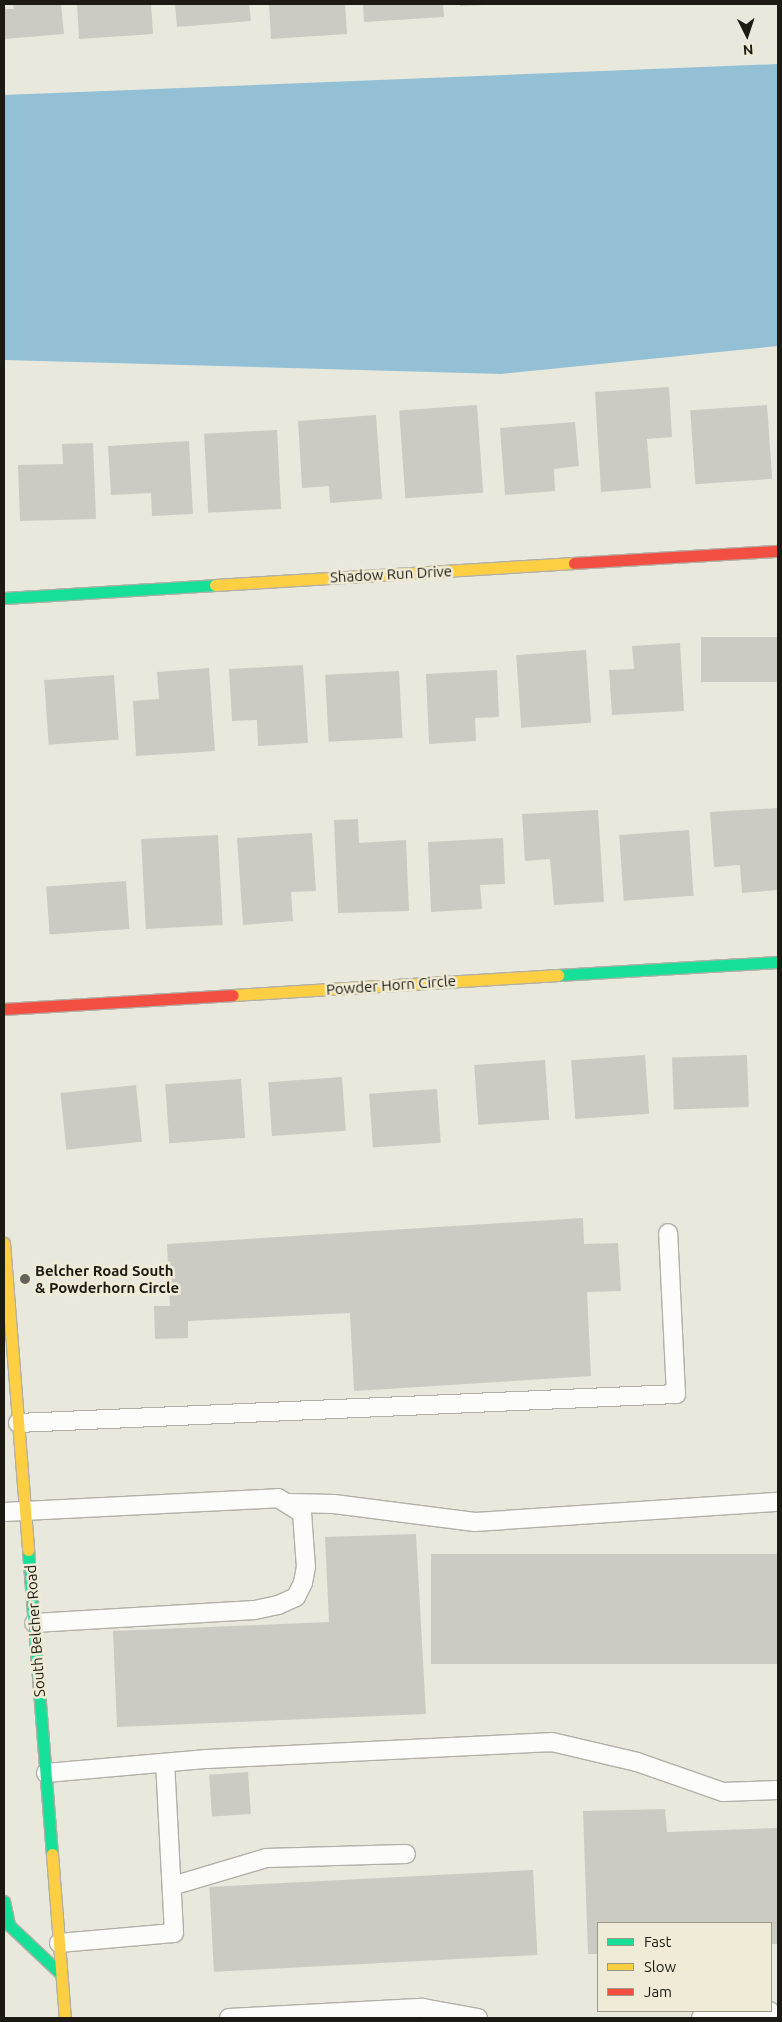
<!DOCTYPE html>
<html>
<head>
<meta charset="utf-8">
<style>
  body { margin:0 }
  #map { position:relative; width:782px; height:2022px; overflow:hidden; background:#e9e8dd; font-family:Ubuntu,sans-serif }
  div>[style] { position:absolute }
  .water>* { inset:0; background:#94c0d5 }
  .building>* { inset:0; background:#cccbc3; transform-origin:0 0 }
  .roads { filter:drop-shadow(1px 0 #b1afa7) drop-shadow(-1px 0 #b1afa7) drop-shadow(0 1px #b1afa7) drop-shadow(0 -1px #b1afa7) }
  .lane>* { height:18px; margin:-9px; padding:0 9px; transform-origin:9px; border-radius:9px; background:#fcfcfa }
  .fast>* { height:11px; margin:-5.5px; padding:0 5.5px; transform-origin:5.5px; border-radius:5.5px; background:#16e098 }
  .slow>* { height:11px; margin:-5.5px; padding:0 5.5px; transform-origin:5.5px; border-radius:5.5px; background:#ffcf43 }
  .jam>* { height:11px; margin:-5.5px; padding:0 5.5px; transform-origin:5.5px; border-radius:5.5px; background:#f24e42 }
  .dots>* { width:14px; height:14px; translate:-50% -50%; box-sizing:border-box; border:2px solid #efebd7; border-radius:50% }
  span { translate:-50% -50%; white-space:nowrap; text-align:center; line-height:1.15; -webkit-text-stroke:5px #efebd7; paint-order:stroke }
  .street-label { font-size:15px; color:#1c1a13 }
  .poi-label { font-size:15px; color:#1c1a13; font-weight:700 }
  .left { translate:0 -50%; text-align:left }
  .frame { position:absolute; inset:0; border:5px solid #1c1a13; pointer-events:none }
  .legend { position:absolute; left:597px; top:1922px; width:175px; height:90px; box-sizing:border-box; background:#efebd7; border:1px solid #9b9789; margin:0; padding:6px 9px; list-style:none; font-size:15px; color:#1c1a13 }
  .legend li { display:flex; align-items:center; gap:10px; height:25px }
  .legend b { width:25px; border:1px solid #9b9789 }
  .north { position:absolute; left:722px; top:10px; width:50px; height:50px; -webkit-text-stroke:4px #efebd7; paint-order:stroke; rotate:176deg; font-size:14px; font-weight:700; line-height:20px; text-align:center; color:#1c1a13 }
  .north::after { content:''; display:block; margin:auto; width:18px; height:22px; background:#1c1a13; clip-path:polygon(50% 0,100% 100%,50% 72%,0 100%) }
</style>
</head>
<body>
<div id="map">
  <div class="water">
    <div style="clip-path:polygon(778px 64px,778px 346px,501px 374px,4px 360px,4px 95px)"></div>
  </div>
  <div class="building">
    <div style="clip-path:polygon(13px 4px,61px 4px,64px 34px,4px 39px,4px 9px,14px 9px)"></div>
    <div style="clip-path:polygon(77px 4px,151px 4px,153px 34px,79px 39px)"></div>
    <div style="clip-path:polygon(175px 4px,249px 4px,251px 21px,177px 27px)"></div>
    <div style="clip-path:polygon(269px 4px,345px 4px,347px 34px,271px 39px)"></div>
    <div style="clip-path:polygon(363px 4px,443px 4px,444px 17px,364px 22px)"></div>
    <div style="clip-path:polygon(460px 4px,486px 4px,486px 5px,460px 6px)"></div>
    <div style="clip-path:polygon(669px 387px,672px 437px,647px 439px,651px 488px,601px 492px,595px 392px)"></div>
    <div style="left:477px;top:405px;width:88px;height:78px;rotate:86deg"></div>
    <div style="left:767px;top:405px;width:74px;height:77px;rotate:86deg"></div>
    <div style="clip-path:polygon(376px 415px,382px 499px,330px 503px,329px 486px,302px 488px,298px 421px)"></div>
    <div style="clip-path:polygon(575px 422px,579px 466px,554px 469px,555px 491px,505px 495px,500px 428px)"></div>
    <div style="left:277px;top:430px;width:79px;height:73px;rotate:87deg"></div>
    <div style="clip-path:polygon(189px 441px,193px 514px,152px 516px,151px 493px,111px 495px,108px 446px)"></div>
    <div style="clip-path:polygon(93px 443px,96px 519px,20px 521px,18px 465px,63px 464px,62px 444px)"></div>
    <div style="left:778px;top:637px;width:45px;height:77px;rotate:90deg"></div>
    <div style="clip-path:polygon(680px 643px,684px 711px,612px 715px,609px 670px,634px 669px,632px 646px)"></div>
    <div style="left:586px;top:650px;width:73px;height:70px;rotate:86deg"></div>
    <div style="clip-path:polygon(303px 665px,308px 743px,258px 746px,257px 720px,232px 721px,229px 669px)"></div>
    <div style="clip-path:polygon(209px 668px,215px 751px,136px 756px,133px 701px,159px 699px,157px 672px)"></div>
    <div style="clip-path:polygon(497px 670px,499px 717px,475px 718px,476px 741px,429px 744px,426px 674px)"></div>
    <div style="left:399px;top:671px;width:67px;height:74px;rotate:87deg"></div>
    <div style="left:114px;top:675px;width:65px;height:70px;rotate:86deg"></div>
    <div style="clip-path:polygon(778px 808px,778px 890px,742px 893px,740px 865px,714px 867px,710px 812px)"></div>
    <div style="clip-path:polygon(598px 810px,604px 902px,554px 905px,550px 859px,525px 861px,522px 814px)"></div>
    <div style="clip-path:polygon(358px 819px,359px 843px,406px 840px,409px 911px,338px 913px,334px 820px)"></div>
    <div style="left:689px;top:830px;width:66px;height:70px;rotate:86deg"></div>
    <div style="clip-path:polygon(312px 833px,316px 891px,291px 892px,293px 921px,243px 925px,237px 838px)"></div>
    <div style="left:218px;top:835px;width:90px;height:77px;rotate:87deg"></div>
    <div style="clip-path:polygon(503px 838px,505px 884px,480px 885px,482px 909px,431px 912px,428px 842px)"></div>
    <div style="left:126px;top:881px;width:48px;height:80px;rotate:86deg"></div>
    <div style="left:645px;top:1055px;width:59px;height:74px;rotate:86deg"></div>
    <div style="left:747px;top:1055px;width:52px;height:75px;rotate:88deg"></div>
    <div style="left:545px;top:1060px;width:60px;height:71px;rotate:86deg"></div>
    <div style="left:342px;top:1077px;width:54px;height:74px;rotate:86deg"></div>
    <div style="left:241px;top:1079px;width:59px;height:76px;rotate:86deg"></div>
    <div style="left:136px;top:1085px;width:57px;height:76px;rotate:84deg"></div>
    <div style="left:437px;top:1089px;width:54px;height:68px;rotate:86deg"></div>
    <div style="clip-path:polygon(583px 1218px,584px 1244px,618px 1243px,621px 1291px,587px 1292px,591px 1376px,354px 1391px,350px 1313px,188px 1321px,188px 1338px,155px 1339px,154px 1306px,170px 1306px,167px 1244px)"></div>
    <div style="clip-path:polygon(416px 1534px,426px 1714px,117px 1727px,113px 1631px,329px 1622px,325px 1537px)"></div>
    <div style="left:778px;top:1554px;width:110px;height:347px;rotate:90deg"></div>
    <div style="left:248px;top:1772px;width:42px;height:39px;rotate:86deg"></div>
    <div style="clip-path:polygon(665px 1809px,667px 1832px,778px 1828px,778px 1944px,771px 1944px,771px 1923px,598px 1923px,598px 1954px,588px 1954px,583px 1811px)"></div>
    <div style="left:533px;top:1870px;width:85px;height:324px;rotate:87deg"></div>
  </div>
  <div class="roads">
    <div class="lane">
      <div style="left:18px;top:1423px;width:659px;rotate:-2.52deg"></div>
      <div style="left:676px;top:1394px;width:161px;rotate:-92.8deg"></div>
      <div style="left:290px;top:1503px;width:44px;rotate:1.3deg"></div>
      <div style="left:334px;top:1504px;width:142px;rotate:7.3deg"></div>
      <div style="left:475px;top:1522px;width:304px;rotate:-3.8deg"></div>
      <div style="left:4px;top:1512px;width:274px;rotate:-2.9deg"></div>
      <div style="left:278px;top:1498px;width:28px;rotate:32deg"></div>
      <div style="left:302px;top:1513px;width:54px;rotate:85.8deg"></div>
      <div style="left:306px;top:1567px;width:16px;rotate:101deg"></div>
      <div style="left:303px;top:1583px;width:16px;rotate:117deg"></div>
      <div style="left:296px;top:1597px;width:20px;rotate:156deg"></div>
      <div style="left:278px;top:1605px;width:25px;rotate:168deg"></div>
      <div style="left:254px;top:1610px;width:220px;rotate:176.6deg"></div>
      <div style="left:46px;top:1773px;width:162px;rotate:-5deg"></div>
      <div style="left:207px;top:1759px;width:345px;rotate:-2.8deg"></div>
      <div style="left:552px;top:1742px;width:87px;rotate:13.2deg"></div>
      <div style="left:637px;top:1762px;width:91px;rotate:19.2deg"></div>
      <div style="left:723px;top:1792px;width:55px;rotate:-2.1deg"></div>
      <div style="left:172px;top:1886px;width:98px;rotate:-16.6deg"></div>
      <div style="left:266px;top:1858px;width:140px;rotate:-1.6deg"></div>
      <div style="left:59px;top:1943px;width:115px;rotate:-5deg"></div>
      <div style="left:174px;top:1933px;width:170px;rotate:-93deg"></div>
      <div style="left:229px;top:2018px;width:194px;rotate:-3deg"></div>
      <div style="left:423px;top:2008px;width:56px;rotate:10.3deg"></div>
      <div style="left:701px;top:2018px;width:69px;rotate:-5.8deg"></div>
    </div>
    <div class="fast">
      <div style="left:4px;top:598px;width:211px;rotate:-3.5deg"></div>
      <div style="left:558px;top:975px;width:220px;rotate:-3.4deg"></div>
      <div style="left:28px;top:1550px;width:305px;rotate:85.5deg"></div>
      <div style="left:4px;top:1901px;width:25px;rotate:78deg"></div>
      <div style="left:9px;top:1925px;width:71px;rotate:43.3deg"></div>
    </div>
    <div class="slow">
      <div style="left:215px;top:585px;width:360px;rotate:-3.5deg"></div>
      <div style="left:233px;top:995px;width:326px;rotate:-3.5deg"></div>
      <div style="left:4px;top:1243px;width:308px;rotate:85.5deg"></div>
      <div style="left:52px;top:1854px;width:165px;rotate:85.5deg"></div>
    </div>
    <div class="jam">
      <div style="left:574px;top:563px;width:204px;rotate:-3.4deg"></div>
      <div style="left:4px;top:1009px;width:229px;rotate:-3.5deg"></div>
    </div>
  </div>
  <div class="dots">
    <div style="left:25px;top:1279px;background:#64625a"></div>
  </div>
  <div class="street-label">
    <span style="left:391px;top:574px;rotate:-3deg">Shadow Run Drive</span>
    <span style="left:391px;top:985px;rotate:-4deg">Powder Horn Circle</span>
    <span style="left:35px;top:1631px;rotate:-94deg">South Belcher Road</span>
  </div>
  <div class="poi-label">
    <span class="left" style="left:35px;top:1279px">Belcher Road South<br>&amp; Powderhorn Circle</span>
  </div>
  <div class="frame"></div>
  <ul class="legend">
  <li><b style="height:6px;background:#16e098"></b>Fast</li>
  <li><b style="height:6px;background:#ffcf43"></b>Slow</li>
  <li><b style="height:6px;background:#f24e42"></b>Jam</li>
  </ul>
  <div class="north">N</div>
</div>
</body>
</html>
